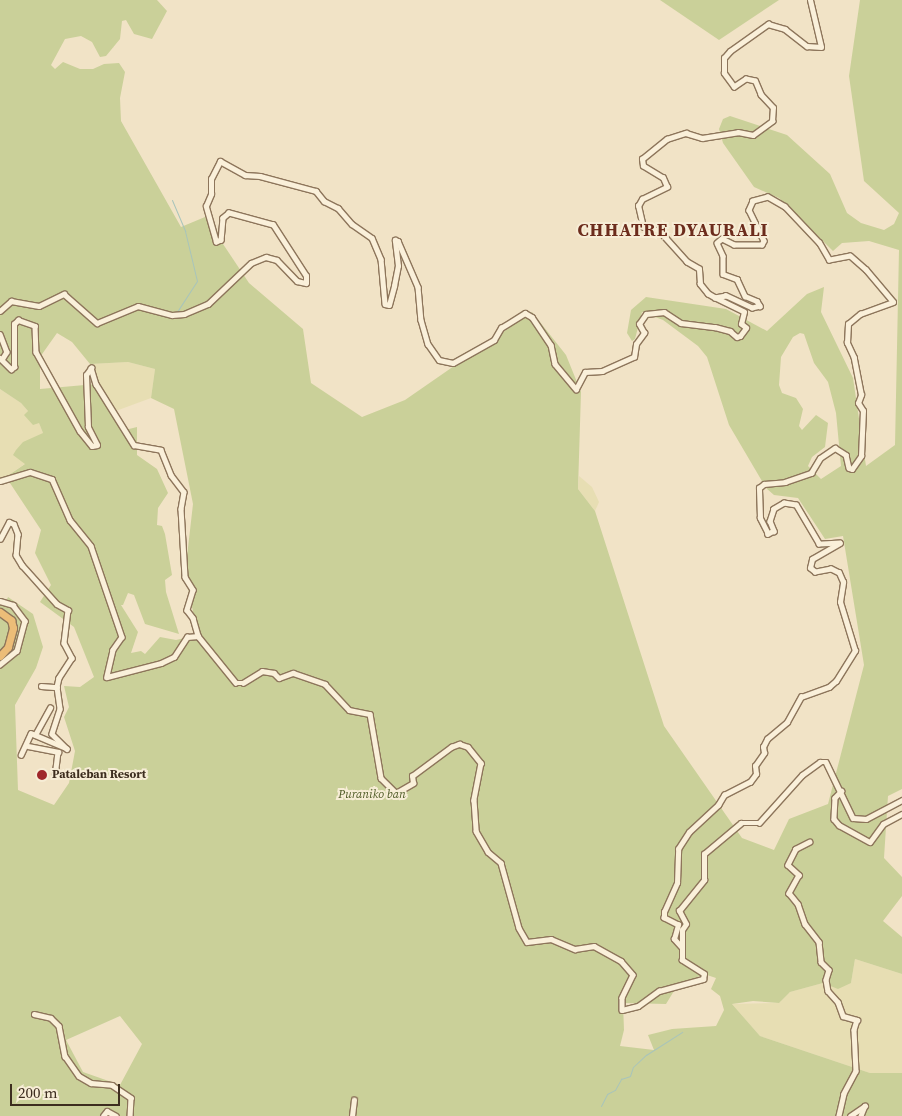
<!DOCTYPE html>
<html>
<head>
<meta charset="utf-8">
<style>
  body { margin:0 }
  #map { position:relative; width:902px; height:1116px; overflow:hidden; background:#f1e3c6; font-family:"Source Serif 4",serif }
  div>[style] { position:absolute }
  .farmland>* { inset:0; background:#e7deb3 }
  .green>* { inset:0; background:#cad099 }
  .stream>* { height:1px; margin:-0.5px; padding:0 0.5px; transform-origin:0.5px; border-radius:0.5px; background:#a8c4bb }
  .roads { filter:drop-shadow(1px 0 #8d755b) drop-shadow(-1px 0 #8d755b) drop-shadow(0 1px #8d755b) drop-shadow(0 -1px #8d755b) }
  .minor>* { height:4.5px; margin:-2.25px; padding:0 2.25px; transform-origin:2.25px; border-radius:2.25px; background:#faf0da }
  .trunk>* { height:7px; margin:-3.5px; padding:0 3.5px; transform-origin:3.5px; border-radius:3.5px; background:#ecbd78 }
  .dots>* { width:14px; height:14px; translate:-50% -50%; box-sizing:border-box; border:2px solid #f7edd6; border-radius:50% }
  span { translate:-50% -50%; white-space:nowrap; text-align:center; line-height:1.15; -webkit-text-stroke:4px #f7edd6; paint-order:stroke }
  .poi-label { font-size:12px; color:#3d2d1f; font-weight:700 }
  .left { translate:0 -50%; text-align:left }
  .park-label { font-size:12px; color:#4e5a25; font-style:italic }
  .district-label { font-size:18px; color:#6c2c1c; font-weight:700; letter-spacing:1px }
  .scale { position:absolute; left:10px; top:1084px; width:110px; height:22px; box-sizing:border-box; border:2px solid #3d2d1f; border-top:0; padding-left:6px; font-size:15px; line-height:18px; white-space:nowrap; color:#3d2d1f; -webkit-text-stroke:4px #f7edd6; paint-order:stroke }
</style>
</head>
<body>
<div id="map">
  <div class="farmland">
    <div style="clip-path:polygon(128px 362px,155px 369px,151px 398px,113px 412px,96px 384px,90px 364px)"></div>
    <div style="clip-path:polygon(0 389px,21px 403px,28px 411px,25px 415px,39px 423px,43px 433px,26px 463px,0 481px)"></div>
    <div style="clip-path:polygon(579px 476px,592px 487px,599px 502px,595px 511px,578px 489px)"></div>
    <div style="clip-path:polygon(855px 959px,902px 974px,902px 1073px,870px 1073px,760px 1036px,732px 1004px,779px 1003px,790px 992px,823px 983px,851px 983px)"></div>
  </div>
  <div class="green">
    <div style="clip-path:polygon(evenodd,0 0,157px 0,167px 11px,152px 39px,134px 34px,126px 20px,122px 21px,120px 39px,106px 56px,100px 57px,92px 42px,81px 36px,65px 39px,51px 65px,55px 69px,63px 62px,80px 69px,93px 69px,104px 64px,119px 63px,125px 72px,120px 98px,121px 121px,181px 227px,205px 217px,249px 283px,303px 329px,311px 383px,362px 417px,405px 400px,532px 312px,566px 355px,581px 392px,578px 489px,595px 511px,664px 726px,742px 838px,774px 850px,789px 819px,828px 804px,864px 665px,843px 536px,825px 539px,798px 498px,774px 495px,766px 488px,729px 425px,707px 357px,698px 346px,663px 320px,642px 312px,635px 339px,632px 341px,627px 333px,631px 310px,646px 297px,726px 309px,767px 331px,807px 294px,824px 287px,821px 312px,853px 378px,866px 466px,895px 445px,899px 250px,869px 241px,842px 243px,833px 251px,779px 198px,754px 187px,723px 143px,719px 129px,723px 119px,730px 116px,787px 135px,830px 174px,847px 213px,861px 223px,884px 230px,894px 224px,899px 213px,864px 181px,849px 76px,860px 0,902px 0,902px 789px,888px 796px,884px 858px,902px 877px,902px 896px,883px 921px,902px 937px,902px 974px,855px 959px,851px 983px,838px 989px,823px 983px,790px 992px,779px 1003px,753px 1001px,732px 1004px,760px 1036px,870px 1073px,902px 1073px,902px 1116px,0 1116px,0 603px,5px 604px,8px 597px,33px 614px,43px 647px,36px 668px,15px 705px,18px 790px,54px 805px,69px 783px,75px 751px,64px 717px,69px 707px,64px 686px,80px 687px,94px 677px,74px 627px,40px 602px,51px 585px,35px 553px,41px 530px,6px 477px,25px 464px,13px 455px,16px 450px,23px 442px,43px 433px,39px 423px,33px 425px,24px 415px,28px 411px,21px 403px,0 389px,0 0,57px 333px,72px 342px,90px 364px,128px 362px,155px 369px,151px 398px,174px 409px,193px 504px,185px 574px,198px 635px,176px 640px,160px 637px,145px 654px,141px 651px,131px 653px,138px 632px,121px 605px,123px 605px,128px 593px,134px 595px,145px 624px,179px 634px,166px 592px,165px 580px,172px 575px,165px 534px,162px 526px,157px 525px,158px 508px,168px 493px,157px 469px,137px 455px,137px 427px,125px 430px,96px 384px,40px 389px,40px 357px,57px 333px,0 0,800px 333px,804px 334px,814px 363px,828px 382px,836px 413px,841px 466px,821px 479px,808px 466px,812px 457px,825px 447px,828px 423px,816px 415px,802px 430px,799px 426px,803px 409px,796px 398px,782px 393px,779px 385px,781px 357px,793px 337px,800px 333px,0 0,704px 974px,716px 978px,711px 989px,720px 996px,724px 1010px,716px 1026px,672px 1029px,648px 1035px,654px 1050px,620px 1046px,624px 1030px,623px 1003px,666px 1004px,677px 986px,704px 974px,0 0,120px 1016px,142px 1044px,120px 1085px,83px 1072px,66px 1040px,120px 1016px)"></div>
    <div style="clip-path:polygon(660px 0,779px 0,719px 40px)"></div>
  </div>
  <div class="stream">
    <div style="left:172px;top:200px;width:34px;rotate:67deg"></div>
    <div style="left:185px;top:231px;width:51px;rotate:76.5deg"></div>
    <div style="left:197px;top:281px;width:38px;rotate:123deg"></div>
    <div style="left:601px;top:1106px;width:13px;rotate:-63deg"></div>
    <div style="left:607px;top:1094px;width:9px;rotate:-27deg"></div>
    <div style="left:615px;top:1090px;width:13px;rotate:-61deg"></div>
    <div style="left:621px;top:1079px;width:9px;rotate:-18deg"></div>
    <div style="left:630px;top:1076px;width:9px;rotate:-72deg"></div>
    <div style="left:633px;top:1067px;width:18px;rotate:-43deg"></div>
    <div style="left:646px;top:1055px;width:43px;rotate:-32.6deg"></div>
  </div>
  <div class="roads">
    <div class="minor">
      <div style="left:0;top:311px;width:15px;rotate:-42deg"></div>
      <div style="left:11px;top:301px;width:28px;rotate:10deg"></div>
      <div style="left:39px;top:306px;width:28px;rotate:-26deg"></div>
      <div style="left:64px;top:294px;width:44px;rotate:41.3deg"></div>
      <div style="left:97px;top:323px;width:44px;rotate:-22.5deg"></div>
      <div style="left:138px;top:306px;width:35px;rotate:15deg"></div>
      <div style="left:172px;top:315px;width:12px;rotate:-5deg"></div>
      <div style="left:184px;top:314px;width:26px;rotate:-23deg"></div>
      <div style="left:208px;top:304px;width:59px;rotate:-43.6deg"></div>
      <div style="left:251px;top:263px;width:16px;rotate:-22deg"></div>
      <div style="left:266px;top:257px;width:11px;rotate:15deg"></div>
      <div style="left:277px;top:260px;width:29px;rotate:46deg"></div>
      <div style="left:297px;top:281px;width:9px;rotate:13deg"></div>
      <div style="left:306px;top:283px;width:7px;rotate:-90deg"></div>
      <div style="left:306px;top:276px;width:61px;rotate:-122.9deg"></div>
      <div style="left:273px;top:225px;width:46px;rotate:-164.7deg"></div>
      <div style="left:229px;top:213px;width:8px;rotate:140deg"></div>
      <div style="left:223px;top:218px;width:22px;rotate:95deg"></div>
      <div style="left:221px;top:240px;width:5px;rotate:158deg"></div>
      <div style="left:216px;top:242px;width:37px;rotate:-106deg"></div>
      <div style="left:206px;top:206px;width:13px;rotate:-67deg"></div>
      <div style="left:211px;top:194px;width:15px;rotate:-90deg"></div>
      <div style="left:211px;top:179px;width:20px;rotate:-63deg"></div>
      <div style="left:220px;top:161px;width:29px;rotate:29deg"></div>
      <div style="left:245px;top:175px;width:15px;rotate:4deg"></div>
      <div style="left:260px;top:176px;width:58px;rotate:15deg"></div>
      <div style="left:316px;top:191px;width:13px;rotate:51deg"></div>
      <div style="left:324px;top:201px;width:16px;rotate:27deg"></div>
      <div style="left:338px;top:208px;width:21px;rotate:49deg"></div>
      <div style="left:352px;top:224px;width:24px;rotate:35deg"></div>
      <div style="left:372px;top:238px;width:23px;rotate:67deg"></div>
      <div style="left:381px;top:259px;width:45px;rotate:84.9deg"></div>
      <div style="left:385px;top:304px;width:4px;rotate:14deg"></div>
      <div style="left:389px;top:305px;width:20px;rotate:-75deg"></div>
      <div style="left:394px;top:286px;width:20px;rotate:-79deg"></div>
      <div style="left:398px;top:266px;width:26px;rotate:-97deg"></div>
      <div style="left:395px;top:240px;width:3px;rotate:18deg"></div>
      <div style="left:398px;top:241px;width:50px;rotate:66.5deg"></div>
      <div style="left:418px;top:287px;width:33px;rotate:85deg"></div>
      <div style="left:421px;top:320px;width:25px;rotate:74deg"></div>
      <div style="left:428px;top:344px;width:19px;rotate:55deg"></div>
      <div style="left:439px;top:360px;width:14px;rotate:12deg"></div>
      <div style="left:453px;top:363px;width:47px;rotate:-29.3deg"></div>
      <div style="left:494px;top:340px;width:14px;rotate:-60deg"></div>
      <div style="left:501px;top:328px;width:28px;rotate:-32deg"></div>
      <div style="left:525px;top:313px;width:8px;rotate:30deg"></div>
      <div style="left:532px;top:317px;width:34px;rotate:56deg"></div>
      <div style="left:551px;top:345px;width:19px;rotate:78deg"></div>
      <div style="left:555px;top:364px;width:33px;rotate:50deg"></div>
      <div style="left:576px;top:389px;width:19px;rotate:-62deg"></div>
      <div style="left:585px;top:372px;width:17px;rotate:-3deg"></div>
      <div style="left:602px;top:371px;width:35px;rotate:-24deg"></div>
      <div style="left:634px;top:357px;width:13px;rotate:-81deg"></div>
      <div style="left:636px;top:344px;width:14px;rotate:-54deg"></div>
      <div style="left:644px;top:333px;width:10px;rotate:-119deg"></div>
      <div style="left:639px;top:324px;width:12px;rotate:-55deg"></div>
      <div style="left:646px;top:314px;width:18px;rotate:-6deg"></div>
      <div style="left:664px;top:312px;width:20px;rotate:33deg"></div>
      <div style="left:681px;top:323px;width:34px;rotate:7deg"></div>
      <div style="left:715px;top:327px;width:16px;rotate:15deg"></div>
      <div style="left:730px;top:331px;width:9px;rotate:41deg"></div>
      <div style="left:737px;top:337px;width:3px;rotate:-18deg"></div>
      <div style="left:740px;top:336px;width:10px;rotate:-53deg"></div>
      <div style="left:746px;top:328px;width:6px;rotate:-141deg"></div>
      <div style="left:741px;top:324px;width:12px;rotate:-76deg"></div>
      <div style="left:744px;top:312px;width:32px;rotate:-154deg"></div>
      <div style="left:0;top:334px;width:19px;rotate:69deg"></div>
      <div style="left:7px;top:352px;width:9px;rotate:122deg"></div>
      <div style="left:0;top:358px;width:16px;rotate:45deg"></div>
      <div style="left:11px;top:369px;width:4px;rotate:-34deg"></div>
      <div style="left:14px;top:367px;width:43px;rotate:-90deg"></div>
      <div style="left:14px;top:324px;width:6px;rotate:-45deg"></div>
      <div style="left:18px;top:320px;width:18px;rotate:19deg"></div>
      <div style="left:35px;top:326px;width:26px;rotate:88deg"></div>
      <div style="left:36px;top:352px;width:90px;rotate:60.9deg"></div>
      <div style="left:80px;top:431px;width:19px;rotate:51deg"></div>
      <div style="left:92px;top:446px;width:5px;rotate:-11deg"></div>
      <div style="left:97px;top:445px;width:20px;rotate:-117deg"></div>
      <div style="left:88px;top:427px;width:52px;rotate:-92.2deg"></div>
      <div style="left:86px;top:375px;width:9px;rotate:-54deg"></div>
      <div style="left:91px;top:368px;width:17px;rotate:73deg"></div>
      <div style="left:96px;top:384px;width:72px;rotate:58.1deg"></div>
      <div style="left:134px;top:445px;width:27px;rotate:10deg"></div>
      <div style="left:161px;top:450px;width:27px;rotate:68deg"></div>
      <div style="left:171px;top:475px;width:21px;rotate:53deg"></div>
      <div style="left:184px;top:492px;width:17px;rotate:100deg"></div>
      <div style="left:181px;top:509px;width:68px;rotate:86.6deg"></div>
      <div style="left:185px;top:577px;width:15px;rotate:58deg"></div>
      <div style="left:193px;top:590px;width:21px;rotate:107deg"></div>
      <div style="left:187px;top:610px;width:10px;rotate:53deg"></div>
      <div style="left:193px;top:618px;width:19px;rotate:74deg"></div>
      <div style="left:0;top:481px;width:31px;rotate:-17deg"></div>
      <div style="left:30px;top:472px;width:23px;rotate:18deg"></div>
      <div style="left:52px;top:479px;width:45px;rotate:66.3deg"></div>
      <div style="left:70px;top:520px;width:33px;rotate:51deg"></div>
      <div style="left:91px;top:546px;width:96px;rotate:71.2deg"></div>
      <div style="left:122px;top:637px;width:16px;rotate:125deg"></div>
      <div style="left:113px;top:650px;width:28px;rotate:103deg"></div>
      <div style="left:107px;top:677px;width:56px;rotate:-14.5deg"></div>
      <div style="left:161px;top:663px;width:14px;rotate:-25deg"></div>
      <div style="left:174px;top:657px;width:24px;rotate:-57deg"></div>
      <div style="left:187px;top:637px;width:11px;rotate:-5deg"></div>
      <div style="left:0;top:539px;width:19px;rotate:-62deg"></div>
      <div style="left:9px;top:522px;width:5px;rotate:22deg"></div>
      <div style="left:14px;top:524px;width:11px;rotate:68deg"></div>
      <div style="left:18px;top:534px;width:21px;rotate:95deg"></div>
      <div style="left:16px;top:555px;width:12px;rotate:59deg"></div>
      <div style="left:22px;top:565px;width:52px;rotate:48.1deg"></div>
      <div style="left:57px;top:604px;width:13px;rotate:29deg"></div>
      <div style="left:68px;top:610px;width:33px;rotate:97deg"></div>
      <div style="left:64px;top:643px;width:17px;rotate:62deg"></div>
      <div style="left:72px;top:658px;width:24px;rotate:123deg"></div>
      <div style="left:59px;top:678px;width:9px;rotate:103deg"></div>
      <div style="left:57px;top:687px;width:22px;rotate:82deg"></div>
      <div style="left:60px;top:709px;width:26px;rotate:108deg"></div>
      <div style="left:52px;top:734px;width:21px;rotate:45deg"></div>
      <div style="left:67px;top:749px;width:39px;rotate:-157deg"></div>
      <div style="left:31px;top:734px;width:23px;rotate:115deg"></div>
      <div style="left:0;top:601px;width:14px;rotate:17deg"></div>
      <div style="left:13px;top:605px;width:20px;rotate:53deg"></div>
      <div style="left:25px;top:621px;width:31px;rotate:105deg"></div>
      <div style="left:17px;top:651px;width:22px;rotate:141deg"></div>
      <div style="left:198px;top:636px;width:60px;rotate:51deg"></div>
      <div style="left:236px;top:683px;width:7px"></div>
      <div style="left:243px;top:683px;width:22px;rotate:-32deg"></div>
      <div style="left:262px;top:671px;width:12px;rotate:9deg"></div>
      <div style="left:274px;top:673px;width:7px;rotate:45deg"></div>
      <div style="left:279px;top:678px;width:15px;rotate:-20deg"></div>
      <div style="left:293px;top:673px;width:34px;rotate:19deg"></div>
      <div style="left:325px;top:684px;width:35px;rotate:47deg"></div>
      <div style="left:349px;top:710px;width:21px;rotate:11deg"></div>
      <div style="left:370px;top:714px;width:65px;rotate:80.2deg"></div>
      <div style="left:381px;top:778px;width:21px;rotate:45deg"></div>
      <div style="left:396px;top:793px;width:20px;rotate:-30deg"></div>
      <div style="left:413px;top:783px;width:7px;rotate:-98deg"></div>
      <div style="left:412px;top:776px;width:49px;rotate:-36.6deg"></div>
      <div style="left:451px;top:747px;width:9px;rotate:-21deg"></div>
      <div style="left:459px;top:744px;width:9px;rotate:18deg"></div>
      <div style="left:468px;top:747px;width:21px;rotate:51deg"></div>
      <div style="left:481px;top:763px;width:38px;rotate:101deg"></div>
      <div style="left:474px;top:800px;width:31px;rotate:86deg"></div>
      <div style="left:476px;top:831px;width:24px;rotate:60deg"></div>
      <div style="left:488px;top:852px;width:17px;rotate:40deg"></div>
      <div style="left:501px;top:863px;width:67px;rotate:74.5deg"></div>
      <div style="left:519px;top:928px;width:16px;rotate:60deg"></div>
      <div style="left:527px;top:942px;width:24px;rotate:-7deg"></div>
      <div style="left:551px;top:939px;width:26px;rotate:23deg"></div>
      <div style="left:575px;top:949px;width:19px;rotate:-9deg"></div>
      <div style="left:594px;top:946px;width:31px;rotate:29deg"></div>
      <div style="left:621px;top:961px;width:18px;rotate:49deg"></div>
      <div style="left:633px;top:975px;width:25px;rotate:116deg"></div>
      <div style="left:622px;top:998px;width:12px;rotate:90deg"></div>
      <div style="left:622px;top:1010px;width:16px;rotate:-14deg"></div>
      <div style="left:638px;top:1006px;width:26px;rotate:-36deg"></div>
      <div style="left:659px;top:991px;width:46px;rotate:-15.3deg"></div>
      <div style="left:703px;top:979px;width:5px;rotate:-79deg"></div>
      <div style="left:704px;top:974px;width:26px;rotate:-148deg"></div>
      <div style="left:682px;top:960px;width:30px;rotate:-90deg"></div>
      <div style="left:682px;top:930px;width:7px;rotate:-56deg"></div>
      <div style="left:686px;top:924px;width:15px;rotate:-118deg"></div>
      <div style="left:679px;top:911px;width:40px;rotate:-51deg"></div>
      <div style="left:704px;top:880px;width:26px;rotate:-90deg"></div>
      <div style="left:704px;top:854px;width:48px;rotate:-40deg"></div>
      <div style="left:741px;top:823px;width:18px"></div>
      <div style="left:759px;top:823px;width:64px;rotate:-48.1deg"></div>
      <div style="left:802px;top:775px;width:22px;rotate:-36deg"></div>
      <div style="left:820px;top:762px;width:6px"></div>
      <div style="left:826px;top:762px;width:62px;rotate:64.3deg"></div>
      <div style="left:853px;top:818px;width:13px;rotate:4deg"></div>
      <div style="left:866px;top:819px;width:41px;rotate:-27.8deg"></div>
      <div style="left:41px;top:686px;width:16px;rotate:4deg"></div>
      <div style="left:35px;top:735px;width:31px;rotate:-61deg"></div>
      <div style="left:28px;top:746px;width:31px;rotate:11deg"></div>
      <div style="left:58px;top:752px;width:23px;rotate:97deg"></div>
      <div style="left:842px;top:791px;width:10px;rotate:135deg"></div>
      <div style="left:835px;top:798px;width:21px;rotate:93deg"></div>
      <div style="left:834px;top:819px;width:8px;rotate:50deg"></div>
      <div style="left:839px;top:825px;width:35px;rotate:29deg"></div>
      <div style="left:870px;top:842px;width:22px;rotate:-54deg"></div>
      <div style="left:883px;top:824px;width:21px;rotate:-28deg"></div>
      <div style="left:810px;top:842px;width:16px;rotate:153deg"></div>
      <div style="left:796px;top:849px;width:18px;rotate:117deg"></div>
      <div style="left:788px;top:865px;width:15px;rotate:42deg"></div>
      <div style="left:799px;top:875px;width:21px;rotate:119deg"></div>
      <div style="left:789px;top:893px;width:14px;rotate:51deg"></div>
      <div style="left:798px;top:904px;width:21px;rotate:71deg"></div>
      <div style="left:805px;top:924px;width:23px;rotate:52deg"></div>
      <div style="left:819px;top:942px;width:20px;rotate:84deg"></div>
      <div style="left:821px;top:962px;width:11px;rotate:45deg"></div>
      <div style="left:829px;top:970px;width:10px;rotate:107deg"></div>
      <div style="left:826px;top:980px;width:11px;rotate:80deg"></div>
      <div style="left:828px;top:991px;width:15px;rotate:48deg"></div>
      <div style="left:838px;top:1002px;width:15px;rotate:70deg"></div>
      <div style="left:843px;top:1016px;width:15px;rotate:16deg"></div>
      <div style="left:857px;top:1020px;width:10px;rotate:107deg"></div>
      <div style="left:854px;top:1030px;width:41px;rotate:87.2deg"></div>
      <div style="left:856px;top:1071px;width:26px;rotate:118deg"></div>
      <div style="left:844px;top:1094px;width:23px;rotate:103deg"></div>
      <div style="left:682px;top:948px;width:12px;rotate:-132deg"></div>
      <div style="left:674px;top:939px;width:15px;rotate:-74deg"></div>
      <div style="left:678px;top:925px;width:16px;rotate:-153deg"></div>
      <div style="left:664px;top:918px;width:6px;rotate:-90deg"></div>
      <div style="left:664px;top:912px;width:32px;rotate:-66deg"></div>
      <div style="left:677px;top:883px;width:34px;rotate:-88deg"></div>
      <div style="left:678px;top:849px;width:20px;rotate:-57deg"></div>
      <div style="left:689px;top:832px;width:40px;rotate:-43deg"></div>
      <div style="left:718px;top:805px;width:12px;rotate:-59deg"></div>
      <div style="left:724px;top:795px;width:29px;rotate:-27deg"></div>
      <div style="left:750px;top:782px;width:10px;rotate:-53deg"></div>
      <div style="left:756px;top:774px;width:8px;rotate:-97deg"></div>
      <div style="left:755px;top:766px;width:16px;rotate:-55deg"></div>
      <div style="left:764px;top:753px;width:6px;rotate:-99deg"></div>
      <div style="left:763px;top:747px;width:9px;rotate:-63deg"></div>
      <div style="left:767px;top:739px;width:26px;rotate:-40deg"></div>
      <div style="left:787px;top:722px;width:29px;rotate:-61deg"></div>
      <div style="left:801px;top:697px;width:30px;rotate:-20deg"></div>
      <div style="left:829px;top:687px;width:9px;rotate:-41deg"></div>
      <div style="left:836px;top:681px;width:36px;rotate:-58deg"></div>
      <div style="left:855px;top:651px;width:51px;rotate:-107deg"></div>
      <div style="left:840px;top:602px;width:20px;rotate:-81deg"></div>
      <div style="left:843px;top:582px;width:10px;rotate:-114deg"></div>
      <div style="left:839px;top:573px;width:9px;rotate:-153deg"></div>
      <div style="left:831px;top:569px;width:16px;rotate:169deg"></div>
      <div style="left:815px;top:572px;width:6px;rotate:-141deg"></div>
      <div style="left:810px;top:568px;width:9px;rotate:-77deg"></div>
      <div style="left:812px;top:559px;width:32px;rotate:-30deg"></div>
      <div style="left:840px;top:543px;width:21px;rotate:177deg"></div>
      <div style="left:819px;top:544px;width:45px;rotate:-120.5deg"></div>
      <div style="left:796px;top:505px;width:12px;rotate:-171deg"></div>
      <div style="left:784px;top:503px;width:12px;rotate:149deg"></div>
      <div style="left:774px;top:509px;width:13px;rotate:108deg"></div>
      <div style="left:770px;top:521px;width:11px;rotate:68deg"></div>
      <div style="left:774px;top:531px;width:7px;rotate:153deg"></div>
      <div style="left:768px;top:534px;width:18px;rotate:-117deg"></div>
      <div style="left:760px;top:518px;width:30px;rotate:-92deg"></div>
      <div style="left:759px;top:488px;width:6px;rotate:-39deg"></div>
      <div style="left:764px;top:484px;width:21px;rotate:-5deg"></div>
      <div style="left:785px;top:482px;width:28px;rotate:-19deg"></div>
      <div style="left:811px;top:473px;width:17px;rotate:-59deg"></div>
      <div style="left:820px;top:458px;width:18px;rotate:-34deg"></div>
      <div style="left:835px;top:448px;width:13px;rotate:32deg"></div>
      <div style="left:846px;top:455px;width:13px;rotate:77deg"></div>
      <div style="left:849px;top:468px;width:3px;rotate:18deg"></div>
      <div style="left:852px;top:469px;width:16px;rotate:-55deg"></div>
      <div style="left:861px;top:456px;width:45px;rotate:-87.5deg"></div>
      <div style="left:863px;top:411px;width:9px;rotate:-122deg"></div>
      <div style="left:858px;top:403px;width:9px;rotate:-69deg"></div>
      <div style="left:861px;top:395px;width:38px;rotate:-101deg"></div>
      <div style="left:854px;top:358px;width:17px;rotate:-115deg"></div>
      <div style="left:847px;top:343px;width:19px;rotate:-87deg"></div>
      <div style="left:848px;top:324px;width:16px;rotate:-40deg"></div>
      <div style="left:860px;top:314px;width:35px;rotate:-20deg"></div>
      <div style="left:893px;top:302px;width:42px;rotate:-130.2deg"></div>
      <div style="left:866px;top:270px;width:21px;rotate:-139deg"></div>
      <div style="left:850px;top:256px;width:21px;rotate:169deg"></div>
      <div style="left:829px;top:260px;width:20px;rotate:-120deg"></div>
      <div style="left:819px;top:243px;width:50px;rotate:-133.4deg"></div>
      <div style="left:785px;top:207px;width:20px;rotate:-150deg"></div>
      <div style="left:768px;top:197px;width:16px;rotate:165deg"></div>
      <div style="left:753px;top:201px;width:10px;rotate:114deg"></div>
      <div style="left:749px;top:210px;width:34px;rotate:64deg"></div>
      <div style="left:764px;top:241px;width:4px;rotate:117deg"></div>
      <div style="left:762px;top:245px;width:28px;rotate:180deg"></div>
      <div style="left:734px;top:245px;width:13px;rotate:-153deg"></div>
      <div style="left:722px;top:239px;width:6px;rotate:141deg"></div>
      <div style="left:717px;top:243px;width:14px;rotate:65deg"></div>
      <div style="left:723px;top:256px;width:18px;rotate:90deg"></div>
      <div style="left:723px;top:274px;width:15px;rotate:20deg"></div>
      <div style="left:737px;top:279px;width:19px;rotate:65deg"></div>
      <div style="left:745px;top:296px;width:13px;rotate:23deg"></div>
      <div style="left:757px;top:301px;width:6px;rotate:59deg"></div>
      <div style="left:760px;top:306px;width:8px;rotate:166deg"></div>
      <div style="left:752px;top:308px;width:29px;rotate:-155deg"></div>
      <div style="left:726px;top:296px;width:11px;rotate:170deg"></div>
      <div style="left:715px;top:298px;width:8px;rotate:-150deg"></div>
      <div style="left:708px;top:294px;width:13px;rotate:-129deg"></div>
      <div style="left:700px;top:284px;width:15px;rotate:-94deg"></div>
      <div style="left:699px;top:269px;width:14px;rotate:-150deg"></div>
      <div style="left:687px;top:262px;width:42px;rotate:-132.1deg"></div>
      <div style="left:659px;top:231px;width:16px;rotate:-166deg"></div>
      <div style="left:643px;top:227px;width:22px;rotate:-103deg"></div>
      <div style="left:638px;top:206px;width:8px;rotate:-60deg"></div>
      <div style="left:642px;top:199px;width:28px;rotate:-26deg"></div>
      <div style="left:667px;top:187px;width:10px;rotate:-114deg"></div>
      <div style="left:663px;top:178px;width:23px;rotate:-149deg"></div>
      <div style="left:643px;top:166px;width:7px;rotate:-98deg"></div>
      <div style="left:642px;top:159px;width:32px;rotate:-39deg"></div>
      <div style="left:667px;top:139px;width:20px;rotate:-18deg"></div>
      <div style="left:686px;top:133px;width:17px;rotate:17deg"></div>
      <div style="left:702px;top:138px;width:36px;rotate:-9deg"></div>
      <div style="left:738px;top:132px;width:15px;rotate:11deg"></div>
      <div style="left:753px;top:135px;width:24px;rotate:-36deg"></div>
      <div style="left:772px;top:121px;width:13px;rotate:-86deg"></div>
      <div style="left:773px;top:108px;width:18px;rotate:-133deg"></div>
      <div style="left:761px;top:95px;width:15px;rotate:-113deg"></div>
      <div style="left:755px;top:81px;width:9px;rotate:-167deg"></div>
      <div style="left:746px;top:79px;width:14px;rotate:146deg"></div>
      <div style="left:734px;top:87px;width:17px;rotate:-126deg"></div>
      <div style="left:724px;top:73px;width:15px;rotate:-90deg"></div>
      <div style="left:724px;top:58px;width:9px;rotate:-49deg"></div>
      <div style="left:730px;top:51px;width:47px;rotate:-35.4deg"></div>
      <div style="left:768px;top:24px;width:18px;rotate:16deg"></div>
      <div style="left:785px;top:29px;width:28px;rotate:38deg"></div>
      <div style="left:807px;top:46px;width:14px;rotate:4deg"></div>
      <div style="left:821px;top:47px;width:48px;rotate:-103.2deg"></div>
      <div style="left:34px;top:1014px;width:17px;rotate:13deg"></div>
      <div style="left:51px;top:1018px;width:11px;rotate:45deg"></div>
      <div style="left:59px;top:1026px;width:31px;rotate:79deg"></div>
      <div style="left:65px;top:1056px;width:24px;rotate:55deg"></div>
      <div style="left:79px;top:1076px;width:14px;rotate:30deg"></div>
      <div style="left:91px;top:1083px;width:21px;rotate:5deg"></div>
      <div style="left:112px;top:1085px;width:23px;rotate:34deg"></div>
      <div style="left:131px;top:1098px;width:18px;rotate:93deg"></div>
      <div style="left:103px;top:1116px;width:6px;rotate:-51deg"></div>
      <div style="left:107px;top:1111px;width:10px;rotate:29deg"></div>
      <div style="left:352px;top:1116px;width:16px;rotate:-83deg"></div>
      <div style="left:850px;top:1116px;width:18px;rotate:-34deg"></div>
      <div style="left:865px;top:1106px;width:11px;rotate:112deg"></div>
    </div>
    <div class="trunk">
      <div style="left:0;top:612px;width:14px;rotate:36deg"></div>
      <div style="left:11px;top:620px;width:8px;rotate:76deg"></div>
      <div style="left:13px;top:628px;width:20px;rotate:105deg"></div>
      <div style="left:8px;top:647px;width:12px;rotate:132deg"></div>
    </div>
  </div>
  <div class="dots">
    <div style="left:42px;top:775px;background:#9f272a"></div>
  </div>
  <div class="poi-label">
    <span class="left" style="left:52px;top:775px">Pataleban Resort</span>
  </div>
  <div class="park-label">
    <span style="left:372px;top:795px">Puraniko ban</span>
  </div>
  <div class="district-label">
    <span style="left:673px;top:230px">CHHATRE DYAURALI</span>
  </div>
  <div class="scale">200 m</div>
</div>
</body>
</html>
